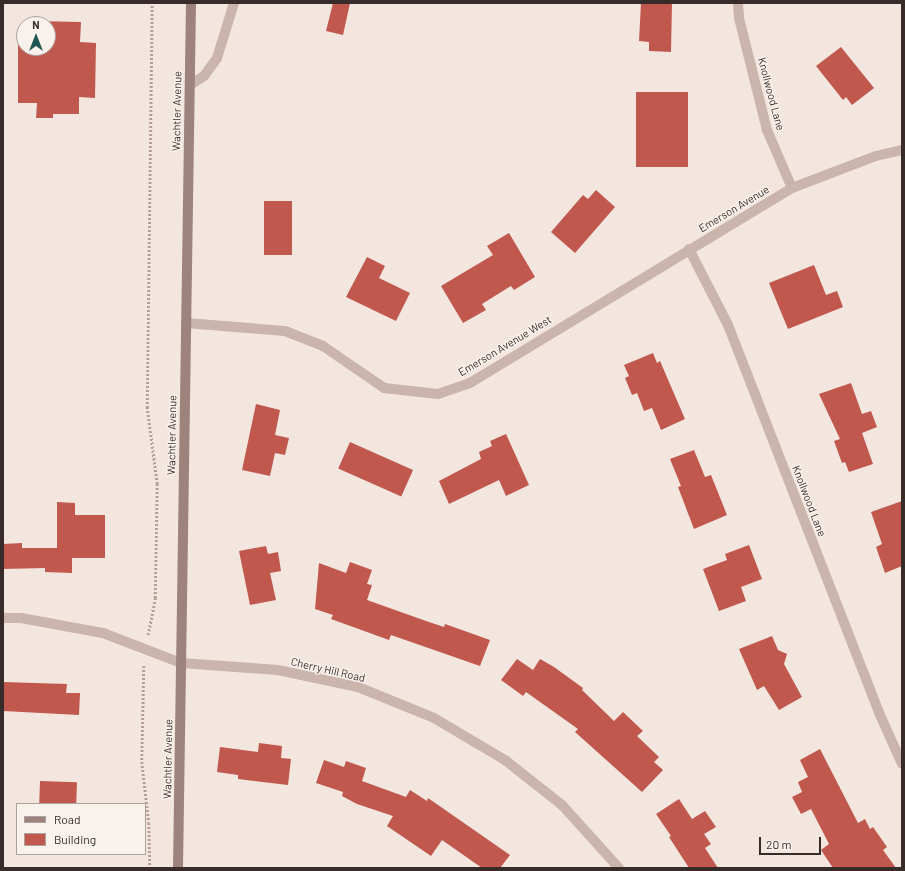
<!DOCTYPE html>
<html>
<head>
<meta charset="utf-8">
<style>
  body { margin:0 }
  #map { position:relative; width:905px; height:871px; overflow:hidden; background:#f2e6df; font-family:Barlow,sans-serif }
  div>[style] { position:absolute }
  .building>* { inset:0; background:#c1584e; transform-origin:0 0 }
  .path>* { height:2.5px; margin-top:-1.25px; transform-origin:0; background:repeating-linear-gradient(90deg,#b59e95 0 2px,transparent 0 4px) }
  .lane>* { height:10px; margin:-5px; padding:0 5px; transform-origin:5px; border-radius:5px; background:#cab4ab }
  .street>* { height:10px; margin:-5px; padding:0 5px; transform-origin:5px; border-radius:5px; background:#cab4ab }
  .secondary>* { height:10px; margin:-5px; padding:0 5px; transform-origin:5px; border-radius:5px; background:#9d837c }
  span { translate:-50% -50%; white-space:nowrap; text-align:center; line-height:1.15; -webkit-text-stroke:3px #f9f1eb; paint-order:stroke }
  .street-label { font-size:11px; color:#382c2a }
  .frame { position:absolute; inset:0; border:4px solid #382c2a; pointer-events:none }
  .legend { position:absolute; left:16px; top:803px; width:130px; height:52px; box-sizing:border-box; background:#f9f1eb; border:1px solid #aca29e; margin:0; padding:5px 7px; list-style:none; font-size:12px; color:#382c2a }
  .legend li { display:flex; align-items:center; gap:8px; height:20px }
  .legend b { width:20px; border:1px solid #aca29e }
  .north { position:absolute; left:16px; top:16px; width:40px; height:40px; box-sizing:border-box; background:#f9f1eb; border:1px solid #aca29e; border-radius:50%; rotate:0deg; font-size:11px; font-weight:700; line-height:16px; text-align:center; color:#382c2a }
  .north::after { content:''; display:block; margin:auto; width:14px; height:18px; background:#215853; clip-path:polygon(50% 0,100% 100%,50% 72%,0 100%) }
  .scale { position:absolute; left:759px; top:837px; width:62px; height:18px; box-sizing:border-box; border:2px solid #382c2a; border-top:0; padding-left:5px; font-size:12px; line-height:14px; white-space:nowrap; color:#382c2a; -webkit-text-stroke:3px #f9f1eb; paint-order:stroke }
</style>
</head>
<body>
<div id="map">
  <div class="building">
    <div style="clip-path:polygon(333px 3px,350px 3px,343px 35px,326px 31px)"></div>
    <div style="clip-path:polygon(641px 3px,672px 3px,671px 52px,649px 51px,649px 42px,639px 41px)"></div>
    <div style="clip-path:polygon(34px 21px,81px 22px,80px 42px,96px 43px,95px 98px,79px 97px,79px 114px,53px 114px,53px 118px,36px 118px,37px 103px,18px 103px,18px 33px,24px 33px,24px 48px,48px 48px,48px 24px,34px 24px)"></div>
    <div style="clip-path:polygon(841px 47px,874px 88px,852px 105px,846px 97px,843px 100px,816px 66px)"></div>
    <div style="left:636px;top:92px;width:52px;height:75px"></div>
    <div style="clip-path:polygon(596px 190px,615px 207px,575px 253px,551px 232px,583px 195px,588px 199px)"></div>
    <div style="left:264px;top:201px;width:28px;height:54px"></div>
    <div style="clip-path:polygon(509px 233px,535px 277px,514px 290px,511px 286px,482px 304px,486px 310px,463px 323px,441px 286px,493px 255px,487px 246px)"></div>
    <div style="clip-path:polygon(367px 257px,385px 266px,379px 278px,410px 293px,396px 321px,346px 297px)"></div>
    <div style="clip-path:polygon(814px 265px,826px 295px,837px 291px,843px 307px,788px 329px,769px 283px)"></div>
    <div style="clip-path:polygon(653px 353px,657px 363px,660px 361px,685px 419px,661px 430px,652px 408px,644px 411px,637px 393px,632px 395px,625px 378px,629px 376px,624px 365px)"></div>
    <div style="clip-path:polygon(851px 383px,862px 414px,871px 411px,877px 427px,862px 433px,873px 464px,849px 472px,845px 462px,842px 463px,834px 441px,840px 439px,819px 394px)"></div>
    <div style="clip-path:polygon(256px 404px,280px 410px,275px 435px,289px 438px,285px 455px,275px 453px,270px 476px,242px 470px)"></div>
    <div style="clip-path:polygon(506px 434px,529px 485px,506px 496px,499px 480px,449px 504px,439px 481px,481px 459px,479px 452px,492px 446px,490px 441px)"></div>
    <div style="left:350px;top:442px;width:69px;height:29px;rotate:24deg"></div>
    <div style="clip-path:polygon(694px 450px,705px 477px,711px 475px,727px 515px,694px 529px,678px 487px,681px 486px,670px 459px)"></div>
    <div style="clip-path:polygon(902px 501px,902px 566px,885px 573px,876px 547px,882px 544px,871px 512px)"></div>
    <div style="clip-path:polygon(57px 502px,75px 503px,75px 515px,105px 515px,105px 558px,72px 558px,72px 573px,45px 572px,45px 568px,3px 569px,3px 544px,22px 543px,22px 548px,57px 548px)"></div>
    <div style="clip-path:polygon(749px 545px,762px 579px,741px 587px,746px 601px,719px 611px,703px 569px,727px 560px,725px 554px)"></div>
    <div style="clip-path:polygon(266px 546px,268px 554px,278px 552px,281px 571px,270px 573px,276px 600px,250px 605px,239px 551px)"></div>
    <div style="clip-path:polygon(350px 562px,372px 570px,367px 584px,372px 585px,367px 600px,426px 621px,444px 627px,445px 624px,490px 640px,480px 666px,391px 635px,389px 640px,331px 619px,333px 615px,315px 609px,319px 563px,346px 573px)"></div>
    <div style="clip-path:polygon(772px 636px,778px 650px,787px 654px,784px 664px,802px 697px,779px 710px,764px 686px,757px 690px,739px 649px)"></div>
    <div style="clip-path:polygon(517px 659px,533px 670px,540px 659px,554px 667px,583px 688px,582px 690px,614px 721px,623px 712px,643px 731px,637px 736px,659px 757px,654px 762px,663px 770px,642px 792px,575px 732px,578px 729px,526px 692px,523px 696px,501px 680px)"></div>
    <div style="clip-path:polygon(3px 682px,67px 684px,66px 693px,80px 693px,79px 715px,3px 711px)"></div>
    <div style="clip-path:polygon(259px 743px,282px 746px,281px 758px,291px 759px,288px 785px,238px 779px,238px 775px,217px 772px,220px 747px,258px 752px)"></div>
    <div style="clip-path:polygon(820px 749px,858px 823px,865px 819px,870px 829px,873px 827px,887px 847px,883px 850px,896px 868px,833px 868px,821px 850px,829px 844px,811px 809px,801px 814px,792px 797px,802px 792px,798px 782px,808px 777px,800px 760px)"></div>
    <div style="clip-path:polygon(324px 760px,344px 767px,346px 761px,366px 768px,362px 781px,406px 797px,410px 790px,427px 801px,428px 798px,510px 855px,500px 868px,482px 868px,442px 840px,431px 856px,387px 826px,393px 816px,357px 804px,342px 796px,343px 792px,316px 783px)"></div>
    <div style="left:40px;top:781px;width:37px;height:23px;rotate:2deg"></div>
    <div style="clip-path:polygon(679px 799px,692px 819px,705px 811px,716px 827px,704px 834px,711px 844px,705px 848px,718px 868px,689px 868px,669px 837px,671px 836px,656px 814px)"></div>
  </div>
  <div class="path">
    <div style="left:148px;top:635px;width:38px;rotate:-79deg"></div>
    <div style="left:155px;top:598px;width:114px;rotate:-89deg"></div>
    <div style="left:157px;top:484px;width:77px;rotate:-97.5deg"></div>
    <div style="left:147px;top:408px;width:405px;rotate:-89.3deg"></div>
    <div style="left:144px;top:666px;width:96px;rotate:91.2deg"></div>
    <div style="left:142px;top:762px;width:61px;rotate:83.5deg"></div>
    <div style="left:149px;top:823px;width:45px;rotate:88.7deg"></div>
  </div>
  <div class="lane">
    <div style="left:190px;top:85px;width:17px;rotate:-33deg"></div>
    <div style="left:204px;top:76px;width:22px;rotate:-54deg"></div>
    <div style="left:217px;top:58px;width:58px;rotate:-72.8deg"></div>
  </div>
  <div class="street">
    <div style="left:738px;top:3px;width:15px;rotate:86deg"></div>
    <div style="left:739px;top:18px;width:115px;rotate:76deg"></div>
    <div style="left:767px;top:130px;width:63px;rotate:66.7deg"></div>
    <div style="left:689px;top:249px;width:85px;rotate:62.8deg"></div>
    <div style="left:728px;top:325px;width:421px;rotate:68.7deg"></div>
    <div style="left:881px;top:717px;width:51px;rotate:65.9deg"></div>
    <div style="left:186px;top:323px;width:99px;rotate:4.6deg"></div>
    <div style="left:285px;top:331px;width:41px;rotate:21.5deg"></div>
    <div style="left:323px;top:346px;width:74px;rotate:34.5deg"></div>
    <div style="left:384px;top:388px;width:54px;rotate:6.3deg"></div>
    <div style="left:438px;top:394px;width:34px;rotate:-19deg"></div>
    <div style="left:470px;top:383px;width:376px;rotate:-31.2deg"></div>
    <div style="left:792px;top:188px;width:90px;rotate:-20.9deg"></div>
    <div style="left:876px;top:156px;width:27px;rotate:-13deg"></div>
    <div style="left:3px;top:618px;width:18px"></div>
    <div style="left:21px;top:618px;width:83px;rotate:10.4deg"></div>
    <div style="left:103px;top:633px;width:84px;rotate:21deg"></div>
    <div style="left:181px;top:663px;width:97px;rotate:4.1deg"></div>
    <div style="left:278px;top:670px;width:82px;rotate:12deg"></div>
    <div style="left:358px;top:687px;width:82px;rotate:22.2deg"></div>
    <div style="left:434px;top:718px;width:82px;rotate:30.6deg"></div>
    <div style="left:505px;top:760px;width:73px;rotate:38.3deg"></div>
    <div style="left:562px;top:805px;width:85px;rotate:47.9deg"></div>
  </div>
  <div class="secondary">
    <div style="left:178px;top:868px;width:865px;rotate:-89.14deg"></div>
  </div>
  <div class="street-label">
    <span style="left:771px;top:94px;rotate:75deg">Knollwood Lane</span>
    <span style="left:177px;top:111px;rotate:-89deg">Wachtler Avenue</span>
    <span style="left:734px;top:209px;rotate:-31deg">Emerson Avenue</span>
    <span style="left:505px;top:346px;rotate:-31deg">Emerson Avenue West</span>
    <span style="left:172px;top:435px;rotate:-89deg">Wachtler Avenue</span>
    <span style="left:809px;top:501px;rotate:69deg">Knollwood Lane</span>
    <span style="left:328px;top:670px;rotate:13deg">Cherry Hill Road</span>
    <span style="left:168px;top:759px;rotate:-89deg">Wachtler Avenue</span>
  </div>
  <div class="frame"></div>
  <ul class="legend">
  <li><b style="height:5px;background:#9d837c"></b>Road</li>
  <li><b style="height:11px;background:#c1584e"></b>Building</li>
  </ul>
  <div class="north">N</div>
  <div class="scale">20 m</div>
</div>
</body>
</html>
